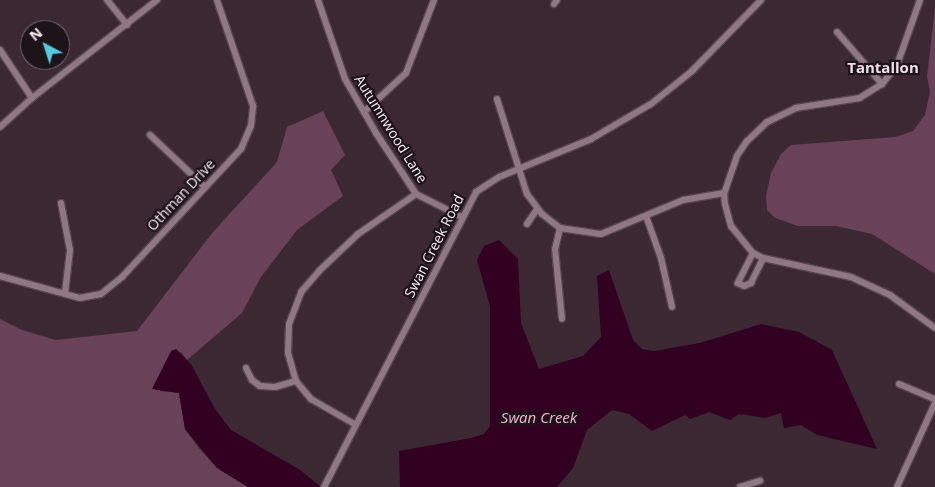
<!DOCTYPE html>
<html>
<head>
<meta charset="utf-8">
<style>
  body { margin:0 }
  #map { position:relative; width:935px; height:487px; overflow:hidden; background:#3b2833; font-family:"Open Sans",sans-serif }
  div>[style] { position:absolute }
  .green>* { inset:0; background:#694158 }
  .water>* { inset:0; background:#320122 }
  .roads { filter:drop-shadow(1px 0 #56464f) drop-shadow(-1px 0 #56464f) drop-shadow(0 1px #56464f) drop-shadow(0 -1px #56464f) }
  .minor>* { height:6px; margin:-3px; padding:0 3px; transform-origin:3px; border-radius:3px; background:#8f7884 }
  span { translate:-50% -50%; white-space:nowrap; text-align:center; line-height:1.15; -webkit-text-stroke:4.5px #1d1419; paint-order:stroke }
  .street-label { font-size:14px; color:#fbeef4 }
  .neighbourhood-label { font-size:15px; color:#f4dbe8; font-weight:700 }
  .water-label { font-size:15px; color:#f8b3da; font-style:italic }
  .north { position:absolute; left:20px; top:20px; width:50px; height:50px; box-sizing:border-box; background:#1d1419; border:1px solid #766b71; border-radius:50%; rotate:320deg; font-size:14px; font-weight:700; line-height:20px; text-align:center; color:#fbeef4 }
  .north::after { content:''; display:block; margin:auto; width:18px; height:22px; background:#55cadf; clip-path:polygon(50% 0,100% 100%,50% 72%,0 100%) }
</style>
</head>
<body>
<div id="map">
  <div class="green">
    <div style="clip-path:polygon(935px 7px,935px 274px,872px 234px,836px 226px,798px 226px,775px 218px,767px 210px,766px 196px,771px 173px,781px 154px,791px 145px,895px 137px,913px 131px,925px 115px,930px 91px,927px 77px)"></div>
    <div style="clip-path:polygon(323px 111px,345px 155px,331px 170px,343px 196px,297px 230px,261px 277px,242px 313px,187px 360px,181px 352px,170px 356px,158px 378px,160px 391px,179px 393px,185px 429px,198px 447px,217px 468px,248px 487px,0 487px,0 319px,22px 330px,56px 340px,137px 331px,213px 232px,277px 162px,287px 127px)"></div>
  </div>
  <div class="water">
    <div style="clip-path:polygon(499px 240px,518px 259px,521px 323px,539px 369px,583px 356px,601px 337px,597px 276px,609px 270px,633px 340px,642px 349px,654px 351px,700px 343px,761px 324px,799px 332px,832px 350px,877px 449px,817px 435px,801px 425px,784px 428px,781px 413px,765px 418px,739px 414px,730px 420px,709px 412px,690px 419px,685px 415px,652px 431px,629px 414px,612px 410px,587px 430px,573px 468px,557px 487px,400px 487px,399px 451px,471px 438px,484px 434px,490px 426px,490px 306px,477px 260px,484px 246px)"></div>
    <div style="clip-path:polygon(176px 349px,191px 364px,215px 409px,231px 430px,300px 470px,321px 487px,248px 487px,217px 468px,185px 429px,179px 393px,152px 389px,171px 351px)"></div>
  </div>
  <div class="roads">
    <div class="minor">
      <div style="left:107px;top:0;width:32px;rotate:51deg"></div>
      <div style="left:318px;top:0;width:83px;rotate:71.1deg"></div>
      <div style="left:345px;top:79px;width:62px;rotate:60.1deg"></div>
      <div style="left:376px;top:133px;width:73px;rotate:56.7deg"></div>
      <div style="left:416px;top:194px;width:51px;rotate:26.6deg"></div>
      <div style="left:920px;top:0;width:69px;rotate:109.5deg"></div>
      <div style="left:897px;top:65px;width:24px;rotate:128deg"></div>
      <div style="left:882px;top:84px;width:26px;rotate:148deg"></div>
      <div style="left:860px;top:98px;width:65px;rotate:171.1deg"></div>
      <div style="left:796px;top:108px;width:32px;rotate:154deg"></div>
      <div style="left:767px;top:122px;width:28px;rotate:136deg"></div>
      <div style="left:747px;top:141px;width:18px;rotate:124deg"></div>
      <div style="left:737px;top:156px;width:39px;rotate:109deg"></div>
      <div style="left:724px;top:193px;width:11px;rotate:85deg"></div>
      <div style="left:725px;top:204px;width:23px;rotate:75deg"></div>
      <div style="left:731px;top:226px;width:35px;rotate:51deg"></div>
      <div style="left:753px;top:253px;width:11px;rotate:27deg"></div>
      <div style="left:763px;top:258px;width:90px;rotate:12.2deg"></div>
      <div style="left:851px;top:277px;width:43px;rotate:24.8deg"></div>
      <div style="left:890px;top:295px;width:56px;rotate:36.3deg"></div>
      <div style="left:554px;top:4px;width:5px;rotate:-53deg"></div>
      <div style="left:837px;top:32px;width:69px;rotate:49.1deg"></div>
      <div style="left:0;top:50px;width:58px;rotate:56.3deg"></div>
      <div style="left:497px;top:99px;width:100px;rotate:72.5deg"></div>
      <div style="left:527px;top:194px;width:25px;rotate:53deg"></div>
      <div style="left:542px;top:214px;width:23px;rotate:38deg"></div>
      <div style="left:560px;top:228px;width:41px;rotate:8.3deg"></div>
      <div style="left:601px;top:234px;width:89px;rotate:-22.5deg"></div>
      <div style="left:683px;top:200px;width:42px;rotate:-9.7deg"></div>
      <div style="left:364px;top:112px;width:57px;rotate:-42.9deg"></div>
      <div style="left:406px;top:73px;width:78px;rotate:-69deg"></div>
      <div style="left:0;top:127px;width:43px;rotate:-42.2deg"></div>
      <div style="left:32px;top:98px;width:159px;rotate:-38.1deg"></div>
      <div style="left:150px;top:135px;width:76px;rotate:43.4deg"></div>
      <div style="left:61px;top:203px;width:48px;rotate:79.2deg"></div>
      <div style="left:70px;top:250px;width:43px;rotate:96.6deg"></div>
      <div style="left:646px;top:216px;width:45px;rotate:70.3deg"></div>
      <div style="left:661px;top:258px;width:50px;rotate:77.3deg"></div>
      <div style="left:527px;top:224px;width:18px;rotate:-56deg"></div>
      <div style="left:560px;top:228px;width:22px;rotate:103deg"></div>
      <div style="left:555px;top:249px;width:70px;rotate:84.3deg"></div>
      <div style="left:753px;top:253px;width:34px;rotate:117deg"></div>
      <div style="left:738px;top:283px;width:7px;rotate:27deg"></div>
      <div style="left:744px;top:286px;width:8px;rotate:-23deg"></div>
      <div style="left:751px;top:283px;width:28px;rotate:-64deg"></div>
      <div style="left:0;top:276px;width:83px;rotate:15.4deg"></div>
      <div style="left:80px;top:298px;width:21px;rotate:-11deg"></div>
      <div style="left:101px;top:294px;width:27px;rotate:-39deg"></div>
      <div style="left:122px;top:277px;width:175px;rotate:-47.1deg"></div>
      <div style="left:241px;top:149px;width:25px;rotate:-67deg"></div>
      <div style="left:251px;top:126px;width:20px;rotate:-84deg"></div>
      <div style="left:253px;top:106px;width:112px;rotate:-108.8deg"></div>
      <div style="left:246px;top:368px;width:13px;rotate:63deg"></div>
      <div style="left:252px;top:380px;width:10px;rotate:37deg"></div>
      <div style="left:260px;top:386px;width:15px;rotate:4deg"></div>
      <div style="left:275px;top:387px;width:22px;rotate:-16deg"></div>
      <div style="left:899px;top:384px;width:39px;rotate:23deg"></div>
      <div style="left:356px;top:425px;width:52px;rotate:-150deg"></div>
      <div style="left:311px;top:399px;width:23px;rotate:-130deg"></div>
      <div style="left:296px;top:381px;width:29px;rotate:-106deg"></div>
      <div style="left:288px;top:353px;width:29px;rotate:-88deg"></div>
      <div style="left:289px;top:324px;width:34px;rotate:-69deg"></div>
      <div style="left:301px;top:292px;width:28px;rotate:-49deg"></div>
      <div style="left:319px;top:271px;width:54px;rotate:-43.5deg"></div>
      <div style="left:358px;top:234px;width:70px;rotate:-34.6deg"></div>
      <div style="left:324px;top:487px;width:332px;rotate:-62.7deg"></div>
      <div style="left:476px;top:192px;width:27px;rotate:-33deg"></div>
      <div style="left:499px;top:177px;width:100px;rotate:-22.4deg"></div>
      <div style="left:591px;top:139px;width:69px;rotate:-30.3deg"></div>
      <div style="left:651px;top:104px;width:53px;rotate:-38.8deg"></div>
      <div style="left:692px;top:71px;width:99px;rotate:-45.8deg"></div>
      <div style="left:740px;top:487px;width:21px;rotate:-17deg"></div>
      <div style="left:897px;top:487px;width:92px;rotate:-65.7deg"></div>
    </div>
  </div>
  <div class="street-label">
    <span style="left:391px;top:129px;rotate:58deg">Autumnwood Lane</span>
    <span style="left:181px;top:195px;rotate:-47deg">Othman Drive</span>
    <span style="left:434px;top:246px;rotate:-63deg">Swan Creek Road</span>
  </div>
  <div class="neighbourhood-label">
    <span style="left:883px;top:68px">Tantallon</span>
  </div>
  <div class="water-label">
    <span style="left:539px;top:418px">Swan Creek</span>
  </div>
  <div class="north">N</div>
</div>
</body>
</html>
